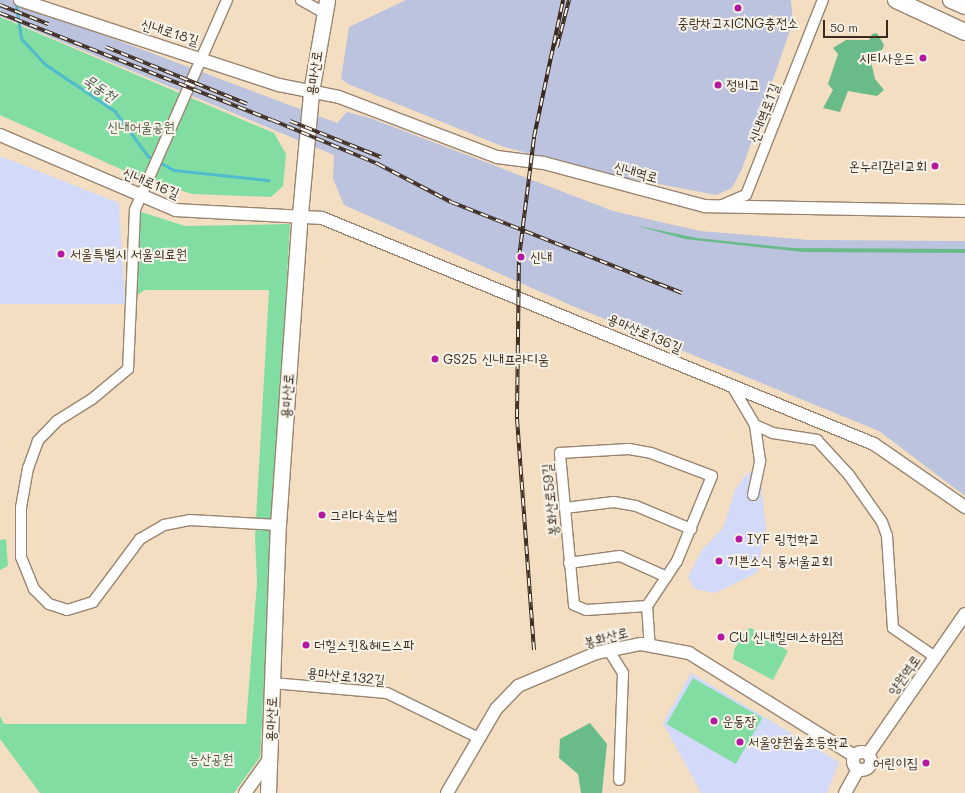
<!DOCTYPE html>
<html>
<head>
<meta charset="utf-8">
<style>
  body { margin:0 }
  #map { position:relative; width:965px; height:793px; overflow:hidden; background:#f4dec2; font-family:Mali,"Poor Story",sans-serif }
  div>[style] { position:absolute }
  .built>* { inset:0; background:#d2d9f9 }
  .industrial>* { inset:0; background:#bcc3de }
  .green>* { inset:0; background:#82dda3; transform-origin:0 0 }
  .forest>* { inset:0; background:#69bc89 }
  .stream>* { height:2.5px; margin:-1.25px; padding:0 1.25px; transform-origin:1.25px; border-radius:1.25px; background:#50bbcc }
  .roads { filter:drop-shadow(1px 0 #988470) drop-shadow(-1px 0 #988470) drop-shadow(0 1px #988470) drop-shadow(0 -1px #988470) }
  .minor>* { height:10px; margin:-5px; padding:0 5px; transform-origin:5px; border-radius:5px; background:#fff }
  .tertiary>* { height:12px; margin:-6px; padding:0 6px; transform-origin:6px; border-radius:6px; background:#fff }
  .tertiary>.ring { margin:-6px; padding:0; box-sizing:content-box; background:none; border:12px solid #fff; border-radius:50% }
  .primary>* { height:15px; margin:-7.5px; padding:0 7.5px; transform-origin:7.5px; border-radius:7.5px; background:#fff }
  .trunk>* { height:16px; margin:-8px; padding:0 8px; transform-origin:8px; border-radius:8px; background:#fff }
  .rail>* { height:4px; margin-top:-2px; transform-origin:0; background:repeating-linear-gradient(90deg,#f7f3e8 0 8px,#3b2a1e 0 16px); box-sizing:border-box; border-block:1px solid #3b2a1e }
  .dots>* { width:11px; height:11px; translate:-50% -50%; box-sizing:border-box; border:2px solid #f7f3e8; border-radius:50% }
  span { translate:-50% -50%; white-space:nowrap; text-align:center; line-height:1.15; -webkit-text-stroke:4px #f7f3e8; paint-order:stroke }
  .poi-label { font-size:14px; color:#3b2a1e }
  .right { translate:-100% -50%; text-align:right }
  .left { translate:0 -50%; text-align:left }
  .street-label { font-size:14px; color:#3b2a1e }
  .park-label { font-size:14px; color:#4d573f }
  .water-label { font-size:15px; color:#415652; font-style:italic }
  .scale { position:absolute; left:823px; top:20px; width:65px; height:18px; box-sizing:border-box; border:2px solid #3b2a1e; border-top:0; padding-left:5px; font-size:12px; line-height:14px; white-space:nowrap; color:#3b2a1e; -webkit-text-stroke:3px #f7f3e8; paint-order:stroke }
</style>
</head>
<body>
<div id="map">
  <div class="built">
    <div style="clip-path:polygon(0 156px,119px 203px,125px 304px,0 304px)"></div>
    <div style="clip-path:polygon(759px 465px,766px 528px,757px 573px,715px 593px,695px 589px,688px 577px,702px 550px,723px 528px,735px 490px,744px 477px)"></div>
    <div style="clip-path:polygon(691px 673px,839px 762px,827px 793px,701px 793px,663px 723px)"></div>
  </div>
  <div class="industrial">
    <div style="clip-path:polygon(0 0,11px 0,337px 123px,347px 112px,370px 118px,613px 211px,700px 231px,809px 240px,965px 241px,965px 496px,879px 431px,575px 307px,344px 205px,333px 179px,334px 155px,0 16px)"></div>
    <div style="clip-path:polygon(406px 0,791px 0,793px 22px,742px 169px,732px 188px,716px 195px,617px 176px,504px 147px,348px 84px,341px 79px,349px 27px)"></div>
  </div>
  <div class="green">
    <div style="clip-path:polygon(0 17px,274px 133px,286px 154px,283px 186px,271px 197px,192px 194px,125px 171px,0 115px)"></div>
    <div style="clip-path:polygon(135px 210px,185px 226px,290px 224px,260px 757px,234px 793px,40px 793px,0 739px,0 716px,4px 724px,246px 724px,257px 582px,255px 537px,269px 290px,145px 290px,133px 297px)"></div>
    <div style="clip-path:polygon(6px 539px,8px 566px,0 570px,0 540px)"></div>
    <div style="clip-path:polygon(751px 628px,788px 651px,773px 680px,733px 659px,734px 650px,746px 630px)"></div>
    <div style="left:693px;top:678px;width:80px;height:53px;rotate:30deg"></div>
  </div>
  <div class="forest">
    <div style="clip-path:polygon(877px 33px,884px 45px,882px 50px,869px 53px,875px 79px,884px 90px,877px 96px,848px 91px,840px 112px,823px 108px,833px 90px,828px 84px,838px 54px,833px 48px,846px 40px,869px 40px,872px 34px)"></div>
    <div style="clip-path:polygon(634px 225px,697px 238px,793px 248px,965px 249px,965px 253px,803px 252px,685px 239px)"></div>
    <div style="clip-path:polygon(590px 723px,607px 744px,602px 793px,581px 793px,578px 774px,559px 758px,560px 739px)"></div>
  </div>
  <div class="stream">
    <div style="left:16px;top:3px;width:36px;rotate:81deg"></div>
    <div style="left:22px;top:39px;width:34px;rotate:47deg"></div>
    <div style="left:45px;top:64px;width:84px;rotate:33.9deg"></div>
    <div style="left:115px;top:111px;width:56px;rotate:53.7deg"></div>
    <div style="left:148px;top:156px;width:8px;rotate:30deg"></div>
    <div style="left:159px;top:162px;width:17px;rotate:28deg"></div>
    <div style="left:174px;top:170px;width:95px;rotate:6.1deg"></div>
  </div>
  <div class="roads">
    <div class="minor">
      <div style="left:227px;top:0;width:229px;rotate:113.7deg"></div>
      <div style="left:135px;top:210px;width:159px;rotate:92.5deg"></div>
      <div style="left:128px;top:369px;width:47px;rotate:140.2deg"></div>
      <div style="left:92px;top:399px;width:41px;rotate:147.8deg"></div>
      <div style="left:57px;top:421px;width:28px;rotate:134deg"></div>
      <div style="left:38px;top:441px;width:29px;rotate:110deg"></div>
      <div style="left:28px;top:468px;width:40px;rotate:100deg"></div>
      <div style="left:21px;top:507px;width:50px;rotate:90deg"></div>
      <div style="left:21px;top:557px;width:35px;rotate:68deg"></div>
      <div style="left:34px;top:589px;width:21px;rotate:45deg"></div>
      <div style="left:49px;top:604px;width:19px;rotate:18deg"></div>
      <div style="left:67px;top:610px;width:27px;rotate:-17deg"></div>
      <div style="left:93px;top:602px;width:79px;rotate:-53.3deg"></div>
      <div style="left:140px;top:539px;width:28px;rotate:-30deg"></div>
      <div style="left:164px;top:525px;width:26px;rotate:-11deg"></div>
      <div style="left:190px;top:520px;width:88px;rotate:3.3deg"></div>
      <div style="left:301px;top:0;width:25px;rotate:29deg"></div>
      <div style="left:722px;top:205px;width:26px;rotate:-23deg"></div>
      <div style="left:746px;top:195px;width:210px;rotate:-68.5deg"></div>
      <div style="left:732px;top:386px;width:45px;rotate:59.5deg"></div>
      <div style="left:755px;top:425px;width:20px;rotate:24deg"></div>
      <div style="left:773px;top:433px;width:45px;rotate:9deg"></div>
      <div style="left:817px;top:440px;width:47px;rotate:47.6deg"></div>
      <div style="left:849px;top:475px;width:57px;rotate:54.9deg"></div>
      <div style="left:882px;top:522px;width:15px;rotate:70deg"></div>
      <div style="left:887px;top:536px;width:92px;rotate:86.3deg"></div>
      <div style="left:893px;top:628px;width:51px;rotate:34.6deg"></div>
      <div style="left:753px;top:495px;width:35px;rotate:-78deg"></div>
      <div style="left:760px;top:461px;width:36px;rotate:-98deg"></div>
      <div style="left:565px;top:508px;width:49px;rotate:-7deg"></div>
      <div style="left:614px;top:502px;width:22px;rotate:10deg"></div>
      <div style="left:636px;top:506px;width:60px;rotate:22.7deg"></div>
      <div style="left:569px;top:563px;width:51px;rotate:-7.8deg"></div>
      <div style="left:620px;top:556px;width:51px;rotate:24.1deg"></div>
      <div style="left:647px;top:606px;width:61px;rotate:176.2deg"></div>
      <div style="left:586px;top:610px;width:13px;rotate:-157deg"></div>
      <div style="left:574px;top:605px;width:153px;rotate:-95.3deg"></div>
      <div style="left:560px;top:453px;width:69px;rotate:-3.3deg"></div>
      <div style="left:629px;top:449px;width:22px;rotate:10deg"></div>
      <div style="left:651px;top:453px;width:65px;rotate:20.7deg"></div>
      <div style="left:712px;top:476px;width:92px;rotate:112.4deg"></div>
      <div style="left:677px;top:561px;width:54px;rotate:123.7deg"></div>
      <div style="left:647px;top:606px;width:39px;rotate:86deg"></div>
      <div style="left:608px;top:649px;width:28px;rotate:58deg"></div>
      <div style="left:623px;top:673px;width:107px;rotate:92.1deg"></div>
      <div style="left:272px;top:683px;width:115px;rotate:5deg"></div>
      <div style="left:387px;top:693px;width:102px;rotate:26.1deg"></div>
    </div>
    <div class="tertiary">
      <div style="left:20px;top:0;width:273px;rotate:18.2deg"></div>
      <div style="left:279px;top:85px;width:61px;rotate:11.3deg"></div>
      <div style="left:339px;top:97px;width:169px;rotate:20.8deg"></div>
      <div style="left:497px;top:157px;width:47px;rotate:7.3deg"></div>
      <div style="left:544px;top:163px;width:166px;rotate:15deg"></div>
      <div style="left:704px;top:206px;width:261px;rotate:1.1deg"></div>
      <div style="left:0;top:135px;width:191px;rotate:23.1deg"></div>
      <div style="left:176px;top:210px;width:146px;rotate:3.1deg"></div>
      <div style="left:322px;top:218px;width:596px;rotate:22.27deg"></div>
      <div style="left:874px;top:444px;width:111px;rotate:34.7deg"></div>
      <div class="ring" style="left:853px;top:752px;width:6px;height:6px"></div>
      <div style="left:868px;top:754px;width:170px;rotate:-55.3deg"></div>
      <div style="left:245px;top:793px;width:43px;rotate:-54.5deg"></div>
      <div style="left:447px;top:793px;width:97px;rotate:-59.7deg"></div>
      <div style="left:496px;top:709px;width:32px;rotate:-46deg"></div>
      <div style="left:518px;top:686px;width:85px;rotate:-22.9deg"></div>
      <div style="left:596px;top:653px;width:46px;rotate:-11.3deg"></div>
      <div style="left:641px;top:644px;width:49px;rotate:10.6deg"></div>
      <div style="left:689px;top:653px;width:191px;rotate:31.9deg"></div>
      <div style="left:845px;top:793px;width:26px;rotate:-61deg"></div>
    </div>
    <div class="primary">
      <div style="left:268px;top:793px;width:268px;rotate:-87.9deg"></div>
      <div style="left:278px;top:525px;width:312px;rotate:-86deg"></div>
      <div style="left:300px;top:214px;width:122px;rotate:-84.8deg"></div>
      <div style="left:311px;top:92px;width:93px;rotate:-80.1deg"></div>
    </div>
    <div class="trunk">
      <div style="left:896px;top:0;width:76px;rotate:24.9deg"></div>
      <div style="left:951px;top:0;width:15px;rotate:23deg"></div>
    </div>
  </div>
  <div class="rail">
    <div style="left:0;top:5px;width:52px;rotate:21.6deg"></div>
    <div style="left:0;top:13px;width:292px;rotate:21.5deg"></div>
    <div style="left:272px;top:120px;width:115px;rotate:22.5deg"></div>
    <div style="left:378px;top:164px;width:82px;rotate:27.5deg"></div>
    <div style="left:451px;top:202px;width:248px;rotate:21.5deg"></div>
    <div style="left:106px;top:47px;width:152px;rotate:22deg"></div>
    <div style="left:557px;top:47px;width:49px;rotate:-75.7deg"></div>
    <div style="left:290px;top:121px;width:98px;rotate:21.6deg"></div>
    <div style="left:534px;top:650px;width:234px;rotate:-94.2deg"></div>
    <div style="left:517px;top:417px;width:159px;rotate:-89.3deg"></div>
    <div style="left:519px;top:258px;width:122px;rotate:-82.9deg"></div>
    <div style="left:534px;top:137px;width:140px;rotate:-78deg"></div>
  </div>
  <div class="dots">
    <div style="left:738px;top:8px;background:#b5179e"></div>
    <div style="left:923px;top:58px;background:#b5179e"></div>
    <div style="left:718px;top:85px;background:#b5179e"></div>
    <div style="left:935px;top:166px;background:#b5179e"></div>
    <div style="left:61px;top:254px;background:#b5179e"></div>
    <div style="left:521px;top:257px;background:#b5179e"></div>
    <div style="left:435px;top:359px;background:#b5179e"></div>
    <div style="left:322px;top:515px;background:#b5179e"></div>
    <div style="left:739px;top:539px;background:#b5179e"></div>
    <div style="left:719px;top:561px;background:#b5179e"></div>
    <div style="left:721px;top:637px;background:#b5179e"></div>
    <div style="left:306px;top:645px;background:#b5179e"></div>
    <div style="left:714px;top:721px;background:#b5179e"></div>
    <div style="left:740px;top:742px;background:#b5179e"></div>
    <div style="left:926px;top:763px;background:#b5179e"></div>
  </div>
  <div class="poi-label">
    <span style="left:738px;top:23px">중랑차고지CNG충전소</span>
    <span class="right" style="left:915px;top:58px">시티사운드</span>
    <span class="left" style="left:726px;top:85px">정비고</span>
    <span class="right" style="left:927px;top:166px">온누리감리교회</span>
    <span class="left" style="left:70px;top:254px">서울특별시 서울의료원</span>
    <span class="left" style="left:530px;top:257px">신내</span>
    <span class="left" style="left:443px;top:359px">GS25 신내프라디움</span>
    <span class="left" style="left:330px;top:515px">그리다속눈썹</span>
    <span class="left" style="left:747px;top:539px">IYF 링컨학교</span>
    <span class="left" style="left:727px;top:561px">기쁜소식 동서울교회</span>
    <span class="left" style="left:729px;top:637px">CU 신내힐데스하임점</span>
    <span class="left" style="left:314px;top:645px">더힐스킨&amp;헤드스파</span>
    <span class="left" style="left:722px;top:721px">운동장</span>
    <span class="left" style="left:748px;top:742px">서울양원숲초등학교</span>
    <span class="right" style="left:918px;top:763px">어린이집</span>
  </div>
  <div class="street-label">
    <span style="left:170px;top:32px;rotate:17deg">신내로18길</span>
    <span style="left:314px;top:73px;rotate:-82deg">용마산로</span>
    <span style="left:764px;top:113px;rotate:-69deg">신내역로1길</span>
    <span style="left:636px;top:172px;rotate:15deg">신내역로</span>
    <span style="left:151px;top:183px;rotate:22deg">신내로16길</span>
    <span style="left:645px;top:333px;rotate:23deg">용마산로136길</span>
    <span style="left:287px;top:396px;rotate:-86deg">용마산로</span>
    <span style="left:550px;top:500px;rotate:-95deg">봉화산로59길</span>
    <span style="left:606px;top:637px;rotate:-14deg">봉화산로</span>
    <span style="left:904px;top:675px;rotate:-55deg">양원역로</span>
    <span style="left:346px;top:676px;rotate:6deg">용마산로132길</span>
    <span style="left:271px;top:719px;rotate:-88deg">용마산로</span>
  </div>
  <div class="park-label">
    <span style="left:141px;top:127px">신내어울공원</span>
    <span style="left:211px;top:759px">능산공원</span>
  </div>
  <div class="water-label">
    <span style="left:100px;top:88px;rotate:34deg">묵동천</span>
  </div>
  <div class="scale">50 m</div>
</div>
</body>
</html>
